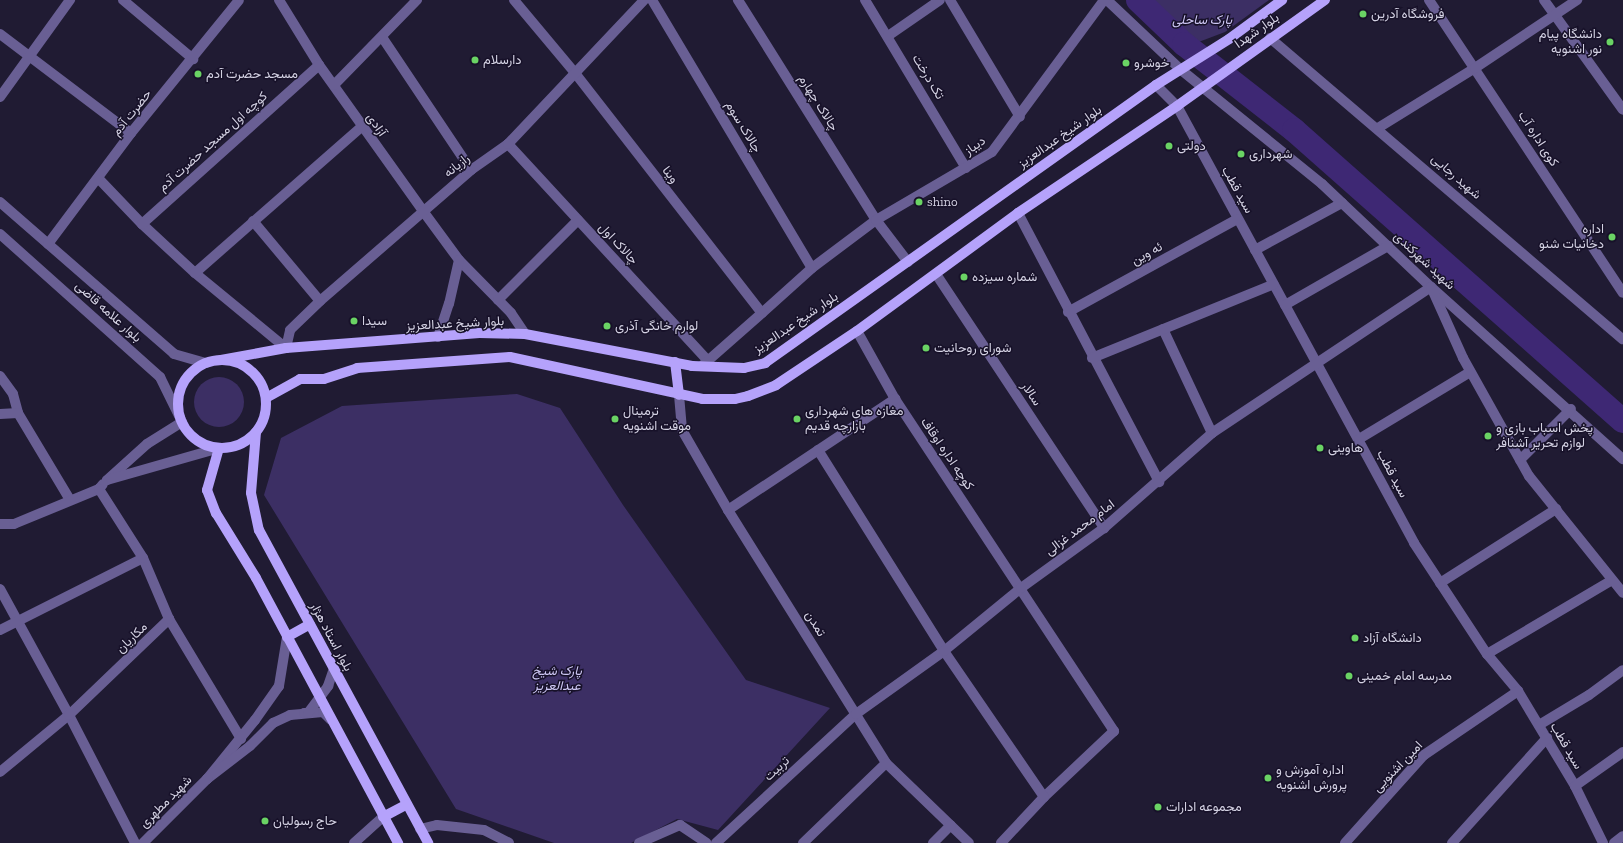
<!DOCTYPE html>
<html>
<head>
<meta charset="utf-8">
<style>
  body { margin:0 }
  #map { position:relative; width:1623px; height:843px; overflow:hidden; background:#201b33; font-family:"Zilla Slab",Vazirmatn,serif }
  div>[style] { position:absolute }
  .green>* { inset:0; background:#3c2f64 }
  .round { border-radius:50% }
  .river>* { height:24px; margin:-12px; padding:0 12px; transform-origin:12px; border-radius:12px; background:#3e2874 }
  .minor>* { height:10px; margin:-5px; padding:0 5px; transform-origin:5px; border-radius:5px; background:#695f94 }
  .major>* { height:10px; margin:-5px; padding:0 5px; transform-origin:5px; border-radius:5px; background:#b5a2fb }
  .major>.ring { margin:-5px; padding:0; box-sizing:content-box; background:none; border:10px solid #b5a2fb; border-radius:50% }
  .dots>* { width:11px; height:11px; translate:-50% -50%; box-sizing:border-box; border:2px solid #171129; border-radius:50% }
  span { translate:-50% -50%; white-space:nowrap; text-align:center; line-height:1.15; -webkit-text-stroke:3px #171129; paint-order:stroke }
  .poi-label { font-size:13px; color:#d4d2e3 }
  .left { translate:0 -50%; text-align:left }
  .right { translate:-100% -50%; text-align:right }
  .park-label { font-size:13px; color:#cec7f4; font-style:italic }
  .street-label { font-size:13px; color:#d4d2e3 }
</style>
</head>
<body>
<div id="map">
  <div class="green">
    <div style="clip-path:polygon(1152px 0,1269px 0,1225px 32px,1196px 43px)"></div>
    <div class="round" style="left:194px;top:377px;width:50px;height:50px"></div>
    <div style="clip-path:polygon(517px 394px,560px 408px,623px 505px,746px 680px,830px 708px,718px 830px,677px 819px,631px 843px,554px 843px,456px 809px,264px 495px,281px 438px,342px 406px)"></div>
  </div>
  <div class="river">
    <div style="left:1138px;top:0;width:64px;rotate:43.7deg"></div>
    <div style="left:1184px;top:44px;width:140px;rotate:38deg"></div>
    <div style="left:1294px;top:130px;width:439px;rotate:41.5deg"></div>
  </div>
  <div class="minor">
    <div style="left:123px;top:0;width:92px;rotate:40.1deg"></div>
    <div style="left:279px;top:0;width:76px;rotate:58.4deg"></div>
    <div style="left:319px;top:65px;width:179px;rotate:54.5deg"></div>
    <div style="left:423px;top:211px;width:61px;rotate:53.7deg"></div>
    <div style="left:459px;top:260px;width:74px;rotate:45.5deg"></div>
    <div style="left:511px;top:313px;width:25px;rotate:56deg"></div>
    <div style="left:514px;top:0;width:95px;rotate:50.1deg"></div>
    <div style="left:575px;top:73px;width:304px;rotate:52.1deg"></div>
    <div style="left:762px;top:313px;width:67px;rotate:-42deg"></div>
    <div style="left:812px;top:268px;width:80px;rotate:-36.9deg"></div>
    <div style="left:876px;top:220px;width:260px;rotate:-122.1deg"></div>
    <div style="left:652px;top:0;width:312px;rotate:59.2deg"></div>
    <div style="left:865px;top:0;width:196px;rotate:59deg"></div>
    <div style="left:950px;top:0;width:136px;rotate:59.1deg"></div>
    <div style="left:1107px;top:0;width:100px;rotate:43.4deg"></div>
    <div style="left:1180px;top:69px;width:183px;rotate:39deg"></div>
    <div style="left:1322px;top:184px;width:150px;rotate:43.4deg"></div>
    <div style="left:1431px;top:287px;width:258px;rotate:41.9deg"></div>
    <div style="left:1429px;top:0;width:351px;rotate:56.5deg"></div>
    <div style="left:1544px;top:0;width:135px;rotate:54.3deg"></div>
    <div style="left:0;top:34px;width:164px;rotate:37.1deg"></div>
    <div style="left:888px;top:36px;width:63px;rotate:-34.7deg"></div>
    <div style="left:382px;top:37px;width:160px;rotate:56.2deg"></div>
    <div style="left:1270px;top:38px;width:464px;rotate:40.5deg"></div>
    <div style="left:334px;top:85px;width:119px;rotate:-45.7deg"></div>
    <div style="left:1156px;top:85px;width:30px;rotate:45deg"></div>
    <div style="left:1177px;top:106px;width:497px;rotate:61.5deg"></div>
    <div style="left:1414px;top:543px;width:133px;rotate:56.7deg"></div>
    <div style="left:1487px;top:654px;width:48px;rotate:50deg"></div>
    <div style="left:1518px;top:691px;width:111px;rotate:59deg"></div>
    <div style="left:1575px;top:786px;width:64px;rotate:63.8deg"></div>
    <div style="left:0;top:97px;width:120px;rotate:-54.2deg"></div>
    <div style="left:1378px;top:128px;width:114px;rotate:-31.7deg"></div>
    <div style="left:1475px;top:68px;width:123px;rotate:-33.7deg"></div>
    <div style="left:508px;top:144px;width:295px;rotate:47.3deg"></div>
    <div style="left:98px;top:178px;width:64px;rotate:46.3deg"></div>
    <div style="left:142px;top:224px;width:72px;rotate:42.8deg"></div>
    <div style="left:195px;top:273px;width:118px;rotate:39.5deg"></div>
    <div style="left:286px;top:348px;width:18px;rotate:-77deg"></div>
    <div style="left:290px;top:330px;width:42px;rotate:-44deg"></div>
    <div style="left:320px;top:301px;width:200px;rotate:-40.9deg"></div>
    <div style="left:471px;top:170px;width:45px;rotate:-35.1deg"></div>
    <div style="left:508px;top:144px;width:198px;rotate:-46.6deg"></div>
    <div style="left:0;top:202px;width:231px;rotate:41.1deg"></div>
    <div style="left:174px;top:354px;width:33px;rotate:16deg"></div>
    <div style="left:1018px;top:213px;width:304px;rotate:62.3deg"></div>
    <div style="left:253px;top:221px;width:104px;rotate:50.1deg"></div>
    <div style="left:142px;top:224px;width:238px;rotate:-41.9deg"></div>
    <div style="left:0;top:234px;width:215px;rotate:41.8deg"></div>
    <div style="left:160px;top:377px;width:50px;rotate:63.9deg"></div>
    <div style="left:182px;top:422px;width:41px;rotate:147.8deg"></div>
    <div style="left:147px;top:444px;width:54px;rotate:138deg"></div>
    <div style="left:107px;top:480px;width:116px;rotate:-15.9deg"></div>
    <div style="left:48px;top:244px;width:139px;rotate:-53.2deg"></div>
    <div style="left:131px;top:133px;width:171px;rotate:-50.9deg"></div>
    <div style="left:1255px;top:250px;width:99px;rotate:-28.4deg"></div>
    <div style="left:908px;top:262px;width:53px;rotate:-127.3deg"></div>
    <div style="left:876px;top:220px;width:134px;rotate:-30.4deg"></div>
    <div style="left:992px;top:152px;width:189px;rotate:-53.6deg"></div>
    <div style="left:195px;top:273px;width:221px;rotate:-41.3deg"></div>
    <div style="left:936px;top:274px;width:305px;rotate:56.5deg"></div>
    <div style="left:498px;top:300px;width:113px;rotate:-45deg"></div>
    <div style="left:1285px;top:305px;width:119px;rotate:-29.8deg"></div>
    <div style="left:1068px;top:312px;width:193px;rotate:-28.8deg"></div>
    <div style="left:1163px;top:329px;width:115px;rotate:64.8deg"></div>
    <div style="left:857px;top:331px;width:78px;rotate:60.8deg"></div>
    <div style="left:895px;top:399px;width:398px;rotate:56.6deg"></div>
    <div style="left:1114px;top:731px;width:96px;rotate:136.7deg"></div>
    <div style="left:1044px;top:797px;width:63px;rotate:133.1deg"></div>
    <div style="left:438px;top:337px;width:35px;rotate:-72deg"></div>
    <div style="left:449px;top:304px;width:45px;rotate:-77.2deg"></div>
    <div style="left:1092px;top:358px;width:196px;rotate:-22.1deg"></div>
    <div style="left:703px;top:365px;width:79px;rotate:-41.4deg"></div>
    <div style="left:0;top:376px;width:22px;rotate:54deg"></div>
    <div style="left:13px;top:394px;width:20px;rotate:75deg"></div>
    <div style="left:18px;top:413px;width:101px;rotate:59.1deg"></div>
    <div style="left:679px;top:395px;width:35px;rotate:85deg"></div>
    <div style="left:682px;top:430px;width:92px;rotate:60.1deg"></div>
    <div style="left:728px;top:510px;width:298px;rotate:58deg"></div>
    <div style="left:886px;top:763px;width:115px;rotate:43.9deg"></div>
    <div style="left:0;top:414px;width:18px;rotate:-3deg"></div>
    <div style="left:1359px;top:439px;width:130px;rotate:-31.1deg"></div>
    <div style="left:818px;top:450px;width:237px;rotate:57.9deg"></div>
    <div style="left:944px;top:651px;width:177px;rotate:55.6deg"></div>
    <div style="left:1520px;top:460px;width:72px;rotate:-45deg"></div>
    <div style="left:728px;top:510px;width:201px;rotate:-33.6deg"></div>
    <div style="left:0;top:524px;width:14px"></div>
    <div style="left:14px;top:524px;width:92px;rotate:-22.4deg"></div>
    <div style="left:99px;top:489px;width:6px;rotate:-51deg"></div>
    <div style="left:1440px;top:583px;width:138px;rotate:-32.5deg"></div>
    <div style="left:0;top:589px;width:144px;rotate:61.3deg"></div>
    <div style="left:69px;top:715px;width:144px;rotate:62.7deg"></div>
    <div style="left:169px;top:619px;width:140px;rotate:59deg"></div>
    <div style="left:0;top:630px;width:160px;rotate:-26.7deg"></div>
    <div style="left:287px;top:637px;width:50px;rotate:99.3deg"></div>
    <div style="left:279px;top:686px;width:42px;rotate:125.2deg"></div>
    <div style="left:255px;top:720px;width:76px;rotate:129.1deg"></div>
    <div style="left:207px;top:779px;width:54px;rotate:-37.5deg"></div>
    <div style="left:250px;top:746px;width:33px;rotate:-45deg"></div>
    <div style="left:273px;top:723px;width:19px;rotate:-25deg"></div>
    <div style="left:290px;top:715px;width:33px;rotate:-5deg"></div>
    <div style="left:323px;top:712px;width:11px;rotate:45deg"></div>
    <div style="left:1487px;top:654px;width:145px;rotate:-30.6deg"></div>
    <div style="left:304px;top:713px;width:4px"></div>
    <div style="left:308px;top:713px;width:34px;rotate:-53deg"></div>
    <div style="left:328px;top:686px;width:18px;rotate:-71deg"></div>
    <div style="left:1539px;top:725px;width:58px;rotate:-31deg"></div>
    <div style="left:1589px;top:695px;width:42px;rotate:-36.3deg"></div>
    <div style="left:0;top:772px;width:89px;rotate:-39.6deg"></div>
    <div style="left:69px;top:715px;width:139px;rotate:-43.8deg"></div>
    <div style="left:169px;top:619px;width:66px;rotate:-113.1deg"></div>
    <div style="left:143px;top:558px;width:82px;rotate:-122.5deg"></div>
    <div style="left:1575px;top:786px;width:59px;rotate:-35.3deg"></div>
    <div style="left:420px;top:829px;width:17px;rotate:-13deg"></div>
    <div style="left:437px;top:825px;width:47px;rotate:6.1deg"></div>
    <div style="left:484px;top:830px;width:28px;rotate:27deg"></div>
    <div style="left:143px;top:843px;width:91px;rotate:-45deg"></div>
    <div style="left:354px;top:843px;width:39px;rotate:-42deg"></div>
    <div style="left:639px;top:843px;width:45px;rotate:-23.7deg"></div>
    <div style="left:680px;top:825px;width:32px;rotate:34deg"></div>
    <div style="left:716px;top:843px;width:190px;rotate:-42.7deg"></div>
    <div style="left:856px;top:714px;width:108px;rotate:-35.6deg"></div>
    <div style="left:944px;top:651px;width:99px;rotate:-39.3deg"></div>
    <div style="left:1021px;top:588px;width:102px;rotate:-35.9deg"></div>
    <div style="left:1104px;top:528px;width:144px;rotate:-41.3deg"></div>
    <div style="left:1212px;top:433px;width:263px;rotate:-33.7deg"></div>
    <div style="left:1431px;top:287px;width:78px;rotate:65.7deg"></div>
    <div style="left:1463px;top:358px;width:135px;rotate:60.8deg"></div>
    <div style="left:1529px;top:476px;width:150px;rotate:51.2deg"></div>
    <div style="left:803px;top:843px;width:115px;rotate:-43.9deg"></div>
    <div style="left:933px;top:843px;width:25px;rotate:-45deg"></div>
    <div style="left:1345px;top:843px;width:118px;rotate:-48.1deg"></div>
    <div style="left:1424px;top:755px;width:114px;rotate:-34.2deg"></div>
    <div style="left:1452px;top:843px;width:142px;rotate:-47.9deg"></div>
    <div style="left:1614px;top:843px;width:11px;rotate:-38deg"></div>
  </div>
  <div class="major">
    <div style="left:221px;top:360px;width:66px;rotate:-10.5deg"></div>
    <div style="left:286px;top:348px;width:194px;rotate:-4.4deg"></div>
    <div style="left:479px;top:333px;width:46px;rotate:1.2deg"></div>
    <div style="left:525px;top:334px;width:170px;rotate:10.8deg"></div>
    <div style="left:692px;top:366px;width:52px;rotate:2.2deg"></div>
    <div style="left:744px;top:368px;width:22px;rotate:-13deg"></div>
    <div style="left:765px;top:363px;width:480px;rotate:-35.4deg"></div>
    <div style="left:1156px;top:85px;width:86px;rotate:-32.2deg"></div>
    <div style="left:1229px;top:39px;width:66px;rotate:-36.3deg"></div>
    <div class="ring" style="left:178px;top:360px;width:78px;height:78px"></div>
    <div style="left:675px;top:362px;width:33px;rotate:83deg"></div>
    <div style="left:266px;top:398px;width:39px;rotate:-29deg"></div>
    <div style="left:300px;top:379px;width:24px"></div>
    <div style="left:324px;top:379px;width:35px;rotate:-18deg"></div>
    <div style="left:357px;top:368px;width:153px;rotate:-4.1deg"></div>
    <div style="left:510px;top:357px;width:197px;rotate:12.3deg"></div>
    <div style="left:702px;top:399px;width:33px"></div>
    <div style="left:735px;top:399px;width:13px;rotate:-13deg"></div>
    <div style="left:748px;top:396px;width:30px;rotate:-21deg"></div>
    <div style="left:776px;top:385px;width:97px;rotate:-33.7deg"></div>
    <div style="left:857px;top:331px;width:200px;rotate:-36.2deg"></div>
    <div style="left:1018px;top:213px;width:192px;rotate:-33.9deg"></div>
    <div style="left:1177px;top:106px;width:182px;rotate:-35.6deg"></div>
    <div style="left:256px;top:432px;width:61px;rotate:94.7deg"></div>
    <div style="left:251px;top:493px;width:38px;rotate:78deg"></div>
    <div style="left:259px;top:530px;width:356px;rotate:61.6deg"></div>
    <div style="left:219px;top:448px;width:44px;rotate:105.9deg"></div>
    <div style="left:207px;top:490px;width:25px;rotate:69deg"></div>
    <div style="left:216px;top:513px;width:76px;rotate:58.4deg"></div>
    <div style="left:256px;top:578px;width:301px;rotate:61.8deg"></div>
    <div style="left:287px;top:637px;width:26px;rotate:-29deg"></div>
    <div style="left:383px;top:817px;width:27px;rotate:-28deg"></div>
  </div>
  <div class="dots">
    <div style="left:1363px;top:14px;background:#6ad364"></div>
    <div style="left:1610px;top:42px;background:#6ad364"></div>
    <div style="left:475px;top:60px;background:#6ad364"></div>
    <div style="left:1126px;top:63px;background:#6ad364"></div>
    <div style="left:198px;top:74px;background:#6ad364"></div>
    <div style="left:1169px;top:146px;background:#6ad364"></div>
    <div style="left:1241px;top:154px;background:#6ad364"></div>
    <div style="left:919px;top:202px;background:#6ad364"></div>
    <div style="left:1612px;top:237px;background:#6ad364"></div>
    <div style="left:964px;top:277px;background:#6ad364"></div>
    <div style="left:354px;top:321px;background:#6ad364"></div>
    <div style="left:607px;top:326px;background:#6ad364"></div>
    <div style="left:926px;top:348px;background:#6ad364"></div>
    <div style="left:615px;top:419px;background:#6ad364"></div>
    <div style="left:797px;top:419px;background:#6ad364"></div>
    <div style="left:1488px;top:436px;background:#6ad364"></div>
    <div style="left:1320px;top:448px;background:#6ad364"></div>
    <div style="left:1355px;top:638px;background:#6ad364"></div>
    <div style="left:1349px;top:676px;background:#6ad364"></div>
    <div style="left:1268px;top:778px;background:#6ad364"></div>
    <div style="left:1158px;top:807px;background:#6ad364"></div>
    <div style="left:265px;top:821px;background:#6ad364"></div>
  </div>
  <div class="poi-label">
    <span class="left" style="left:1371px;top:14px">فروشگاه آدرین</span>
    <span class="right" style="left:1602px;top:42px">دانشگاه پیام<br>نور اشنویه</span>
    <span class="left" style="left:483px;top:60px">دارسلام</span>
    <span class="left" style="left:1134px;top:63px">خوشرو</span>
    <span class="left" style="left:206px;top:74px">مسجد حضرت آدم</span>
    <span class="left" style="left:1177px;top:146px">دولتی</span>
    <span class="left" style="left:1249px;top:154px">شهرداری</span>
    <span class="left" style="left:927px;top:202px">shino</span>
    <span class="right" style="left:1604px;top:237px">اداره<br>دخانیات شنو</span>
    <span class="left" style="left:972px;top:277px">شماره سیزده</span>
    <span class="left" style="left:362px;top:321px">سیدا</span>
    <span class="left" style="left:615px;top:326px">لوارم خانگی آذری</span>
    <span class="left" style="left:934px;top:348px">شورای روحانیت</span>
    <span class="left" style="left:623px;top:419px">ترمینال<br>موقت اشنویه</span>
    <span class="left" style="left:805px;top:419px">مغازه های شهرداری<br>بازارچه قدیم</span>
    <span class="left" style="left:1496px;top:436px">پخش اسباب بازی و<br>لوازم تحریر آشنافر</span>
    <span class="left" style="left:1328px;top:448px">هاوینی</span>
    <span class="left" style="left:1363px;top:638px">دانشگاه آزاد</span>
    <span class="left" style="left:1357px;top:676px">مدرسه امام خمینی</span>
    <span class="left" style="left:1276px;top:778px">اداره آموزش و<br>پرورش اشنویه</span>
    <span class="left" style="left:1166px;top:807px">مجموعه ادارات</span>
    <span class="left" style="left:273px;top:821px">حاج رسولیان</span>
  </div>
  <div class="park-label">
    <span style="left:1202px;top:20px">پارک ساحلی</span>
    <span style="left:557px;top:679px">پارک شیخ<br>عبدالعزیز</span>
  </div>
  <div class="street-label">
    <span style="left:1257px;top:31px;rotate:-35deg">بلوار شهدا</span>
    <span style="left:928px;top:77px;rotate:59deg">تک درخت</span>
    <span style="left:818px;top:103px;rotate:58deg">چالاک چهارم</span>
    <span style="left:132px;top:113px;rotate:-51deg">حضرت آدم</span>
    <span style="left:376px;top:125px;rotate:55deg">آزادی</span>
    <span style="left:743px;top:127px;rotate:59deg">چالاک سوم</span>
    <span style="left:1060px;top:137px;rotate:-35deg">بلوار شیخ عبدالعزیز</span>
    <span style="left:1538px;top:139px;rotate:57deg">کوی اداره آب</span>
    <span style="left:213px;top:142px;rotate:-42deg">کوچه اول مسجد حضرت آدم</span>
    <span style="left:975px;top:146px;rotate:-35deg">دیباز</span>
    <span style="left:457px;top:166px;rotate:-39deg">رازیانه</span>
    <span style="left:670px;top:175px;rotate:52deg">وینا</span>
    <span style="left:1456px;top:177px;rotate:41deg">شهید رجایی</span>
    <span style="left:1237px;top:190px;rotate:61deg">سید قطب</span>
    <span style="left:618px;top:244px;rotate:47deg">چالاک اول</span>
    <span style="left:1147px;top:254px;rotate:-29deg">ئه وین</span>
    <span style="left:1424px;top:261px;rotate:43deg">شهید شهرکندی</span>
    <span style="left:108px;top:312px;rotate:42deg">بلوار علامه قاضی</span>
    <span style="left:796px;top:323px;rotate:-34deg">بلوار شیخ عبدالعزیز</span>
    <span style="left:455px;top:324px;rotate:-3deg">بلوار شیخ عبدالعزیز</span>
    <span style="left:1031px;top:394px;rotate:57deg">سالار</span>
    <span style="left:947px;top:454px;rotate:56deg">کوچه اداره اوقاف</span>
    <span style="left:1392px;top:474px;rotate:62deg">سید قطب</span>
    <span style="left:1080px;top:528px;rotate:-37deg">امام محمد غزالی</span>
    <span style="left:815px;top:624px;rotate:58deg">تمدن</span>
    <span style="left:331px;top:637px;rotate:62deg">بلوار استاد هژار</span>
    <span style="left:132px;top:638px;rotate:-44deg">مکاریان</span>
    <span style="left:1566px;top:746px;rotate:60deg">سید قطب</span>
    <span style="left:1398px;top:767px;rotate:-46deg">امین اشنویی</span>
    <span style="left:777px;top:769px;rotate:-43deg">تربیت</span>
    <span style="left:166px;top:802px;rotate:-45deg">شهید مطهری</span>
  </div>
</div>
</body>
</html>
